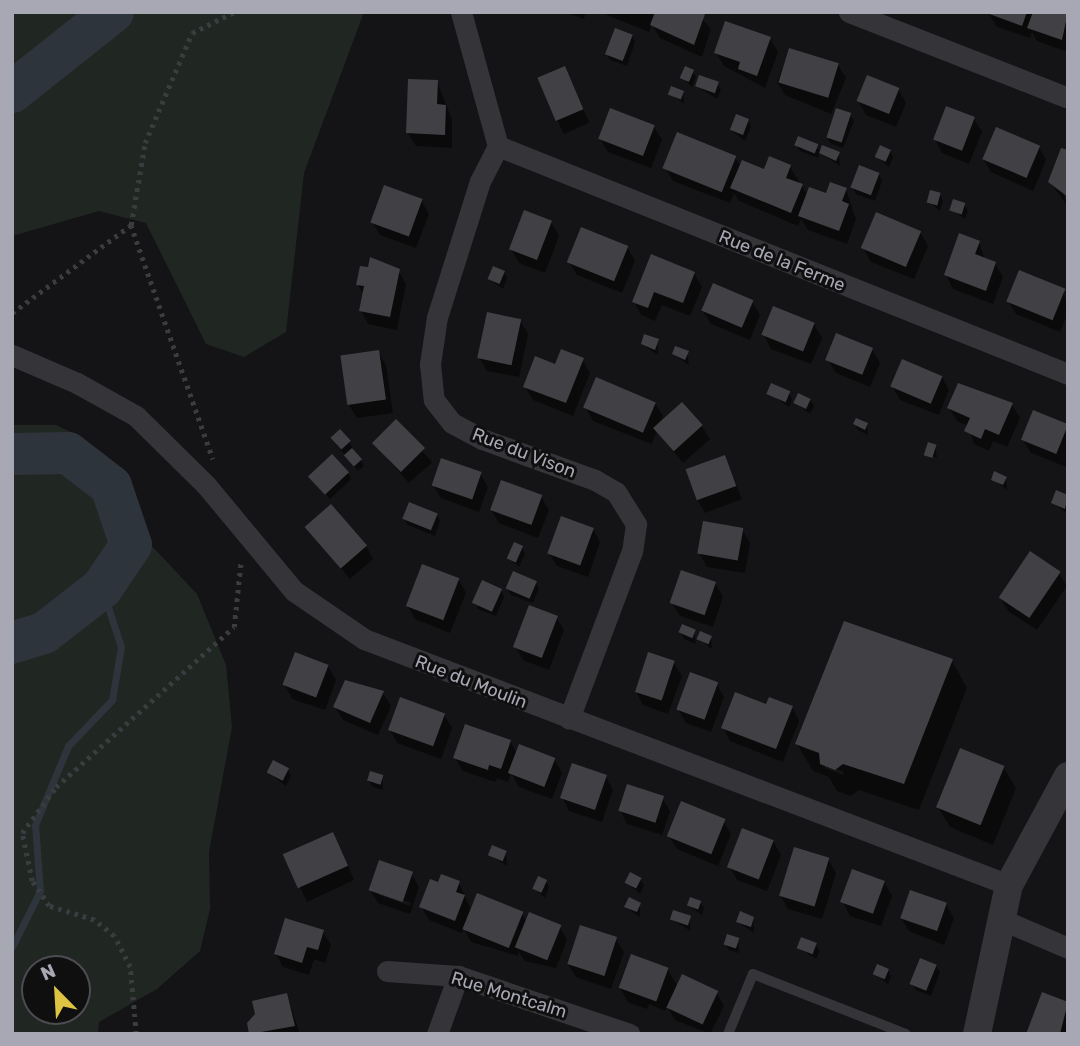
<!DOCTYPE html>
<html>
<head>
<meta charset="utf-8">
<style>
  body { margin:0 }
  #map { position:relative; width:1080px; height:1046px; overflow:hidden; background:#141315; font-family:Rubik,sans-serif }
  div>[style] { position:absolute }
  .green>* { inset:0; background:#202722 }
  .shadow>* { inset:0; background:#0007; transform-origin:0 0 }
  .stream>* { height:7px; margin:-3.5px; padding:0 3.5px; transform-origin:3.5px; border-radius:3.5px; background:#2e343c }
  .river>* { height:42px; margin:-21px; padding:0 21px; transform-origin:21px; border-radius:21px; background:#2e343c }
  .building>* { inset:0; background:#414145; transform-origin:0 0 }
  .path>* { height:4.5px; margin-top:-2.25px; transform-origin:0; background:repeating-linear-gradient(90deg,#3b3c40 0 3.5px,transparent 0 8.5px) }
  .service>* { height:10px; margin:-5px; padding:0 5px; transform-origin:5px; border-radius:5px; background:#353539 }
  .minor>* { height:21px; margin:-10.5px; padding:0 10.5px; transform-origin:10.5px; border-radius:10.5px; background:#353539 }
  .tertiary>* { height:28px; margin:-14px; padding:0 14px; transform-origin:14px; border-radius:14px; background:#353539 }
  span { translate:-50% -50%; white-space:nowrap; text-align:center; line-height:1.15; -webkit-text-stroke:6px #0f0f10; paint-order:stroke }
  .street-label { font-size:18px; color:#a7a8b4 }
  .frame { position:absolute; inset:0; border:14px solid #a7a8b4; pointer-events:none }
  .north { position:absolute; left:21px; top:955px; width:70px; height:70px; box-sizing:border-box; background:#0f0f10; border:2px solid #4c4c52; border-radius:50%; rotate:336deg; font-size:19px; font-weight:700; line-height:28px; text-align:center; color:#a7a8b4 }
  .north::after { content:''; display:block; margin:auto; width:24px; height:32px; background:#dec442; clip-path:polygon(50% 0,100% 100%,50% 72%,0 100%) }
</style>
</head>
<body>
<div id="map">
  <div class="green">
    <div style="clip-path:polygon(12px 12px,364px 12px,304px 173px,286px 332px,244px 357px,206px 344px,146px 223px,99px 211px,12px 236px)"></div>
    <div style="clip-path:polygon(evenodd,12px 425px,56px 425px,77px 435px,134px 527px,197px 594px,226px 665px,232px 727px,209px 852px,210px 909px,200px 951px,157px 989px,99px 1022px,98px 1034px,12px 1034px,12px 425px,35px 969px,77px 969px,77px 1011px,35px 1011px,35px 969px)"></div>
  </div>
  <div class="shadow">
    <div style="clip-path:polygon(564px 12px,586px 12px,584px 19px)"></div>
    <div style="clip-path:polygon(599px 12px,696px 12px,711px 29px,702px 57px,660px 38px,652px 25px,649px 32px)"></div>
    <div style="clip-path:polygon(1068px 12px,1068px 52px,1037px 41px,1032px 32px,1030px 38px,997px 27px,989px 14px)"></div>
    <div style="clip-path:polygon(632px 36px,635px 42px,627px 66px,610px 60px,607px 54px)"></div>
    <div style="clip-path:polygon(770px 39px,778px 52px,765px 88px,724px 66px,716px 53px)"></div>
    <div style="clip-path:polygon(790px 50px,838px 65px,846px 78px,831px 114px,785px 95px,777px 82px)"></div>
    <div style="left:565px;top:68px;width:60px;height:28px;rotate:66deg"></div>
    <div style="clip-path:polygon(692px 71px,696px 77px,692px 87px,682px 78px)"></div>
    <div style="clip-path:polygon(437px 81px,452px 120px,452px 148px,416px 146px,408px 133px)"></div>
    <div style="clip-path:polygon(717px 84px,721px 90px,717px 99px,696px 86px)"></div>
    <div style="clip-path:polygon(898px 89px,906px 103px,896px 127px,866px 115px,858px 101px)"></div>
    <div style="clip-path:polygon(683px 92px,684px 104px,670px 94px)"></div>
    <div style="clip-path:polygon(850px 115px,854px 121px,843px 148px,830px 143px,827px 137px)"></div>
    <div style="clip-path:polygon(974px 119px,982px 132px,969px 164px,942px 153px,935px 140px)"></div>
    <div style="clip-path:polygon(748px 121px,751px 127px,745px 141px,731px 130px)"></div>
    <div style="clip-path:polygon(654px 127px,662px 140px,651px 168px,608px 152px,600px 138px)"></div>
    <div style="clip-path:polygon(796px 145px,839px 153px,840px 166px,820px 153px,818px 158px,800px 151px)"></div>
    <div style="clip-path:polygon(1039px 147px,1046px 160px,1033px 191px,991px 172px,983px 159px)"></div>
    <div style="clip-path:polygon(890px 151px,893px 157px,889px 167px,877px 157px)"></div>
    <div style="clip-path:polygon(735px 157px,741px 167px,765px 171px,790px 167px,808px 196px,846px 190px,856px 219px,847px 244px,808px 230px,801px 219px,798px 226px,739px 201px,734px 193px,730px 203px,673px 181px,665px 168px)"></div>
    <div style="clip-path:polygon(879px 174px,882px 181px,875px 201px,856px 194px,853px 188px)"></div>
    <div style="clip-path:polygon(1050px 182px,1068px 195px,1063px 193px,1068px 207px)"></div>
    <div style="clip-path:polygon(940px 195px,943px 201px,940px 211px,928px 201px)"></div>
    <div style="clip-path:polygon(421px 200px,429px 214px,416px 248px,380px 235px,372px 221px)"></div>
    <div style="clip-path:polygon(964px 205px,968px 211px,965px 219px,951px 209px)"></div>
    <div style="clip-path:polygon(551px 222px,559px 236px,545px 273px,519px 263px,511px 249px)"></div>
    <div style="clip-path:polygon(920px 232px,928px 246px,914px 279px,871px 262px,863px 248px)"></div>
    <div style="clip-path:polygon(979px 242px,985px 260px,995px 264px,1003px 277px,993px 304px,953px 289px,946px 275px)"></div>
    <div style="clip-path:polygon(627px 247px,635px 261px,622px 293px,577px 275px,569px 262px)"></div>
    <div style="clip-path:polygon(652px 256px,694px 273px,702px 287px,690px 316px,662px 305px,655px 321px,641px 315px,634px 302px)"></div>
    <div style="clip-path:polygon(398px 270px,406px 284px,397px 330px,368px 324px,361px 310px,364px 295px,358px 285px)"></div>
    <div style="clip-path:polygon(504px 272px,507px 278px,503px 289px,489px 279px)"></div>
    <div style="clip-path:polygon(1064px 291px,1068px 313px,1060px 332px,1016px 314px,1008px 301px)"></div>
    <div style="clip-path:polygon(752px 302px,760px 315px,750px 340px,711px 324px,703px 311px)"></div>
    <div style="clip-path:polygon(520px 321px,528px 334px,519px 377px,487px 371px,479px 357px)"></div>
    <div style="clip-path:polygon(814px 324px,822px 338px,811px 364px,771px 349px,764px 335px)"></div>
    <div style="clip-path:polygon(657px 341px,658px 355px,642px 344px)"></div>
    <div style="clip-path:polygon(872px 349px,880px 363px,870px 387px,836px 373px,828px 360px)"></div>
    <div style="clip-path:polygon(378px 352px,386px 365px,393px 413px,357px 418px,349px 405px)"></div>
    <div style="clip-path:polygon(687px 353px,689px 365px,673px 354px)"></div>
    <div style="clip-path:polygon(582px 359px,590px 373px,573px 416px,533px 400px,525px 387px,556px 366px)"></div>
    <div style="clip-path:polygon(942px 377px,949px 390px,939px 415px,900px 400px,892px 386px)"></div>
    <div style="clip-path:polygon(769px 393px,789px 393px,792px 399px,789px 407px)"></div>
    <div style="clip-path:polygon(810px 400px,814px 406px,810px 414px,796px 403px)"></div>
    <div style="clip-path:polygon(655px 403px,663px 416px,660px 425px,702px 426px,710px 439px,683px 463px,657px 431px,652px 444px,593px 421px,586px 408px)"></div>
    <div style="clip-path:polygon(1012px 405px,1020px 418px,1007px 447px,993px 441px,989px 451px,974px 444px,968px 426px,957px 421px,949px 408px)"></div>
    <div style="clip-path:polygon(1034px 413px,1068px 426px,1066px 467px,1031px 453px,1023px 440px)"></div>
    <div style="left:396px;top:421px;width:55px;height:31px;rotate:49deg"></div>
    <div style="clip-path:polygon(855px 424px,867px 425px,868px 435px,858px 430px)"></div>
    <div style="clip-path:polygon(349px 442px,364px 466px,358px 471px,336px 444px)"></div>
    <div style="clip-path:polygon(935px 446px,937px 458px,927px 454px,935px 463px,925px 454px)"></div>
    <div style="clip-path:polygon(725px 457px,742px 499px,705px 513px,697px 499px)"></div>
    <div style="clip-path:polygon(348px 473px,351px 479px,330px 499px,314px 482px)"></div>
    <div style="clip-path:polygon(480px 473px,488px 487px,479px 512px,441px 498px,433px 485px)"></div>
    <div style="clip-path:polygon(1006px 478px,1007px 490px,993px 479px)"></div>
    <div style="clip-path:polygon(1057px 492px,1068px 497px,1068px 514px,1053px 503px)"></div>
    <div style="clip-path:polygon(541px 497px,549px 510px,538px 538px,499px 523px,491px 510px)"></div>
    <div style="clip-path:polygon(437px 515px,440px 521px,435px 536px,408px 525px,404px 519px)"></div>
    <div style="clip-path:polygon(307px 527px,366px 546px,373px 559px,350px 579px)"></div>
    <div style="clip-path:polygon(593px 529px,600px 542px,588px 577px,557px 566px,549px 553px)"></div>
    <div style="clip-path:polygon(742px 529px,750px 543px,745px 573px,707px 567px,699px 553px)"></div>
    <div style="clip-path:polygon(522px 548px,525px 554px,519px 567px,508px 558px)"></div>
    <div style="clip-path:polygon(1059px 573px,1067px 586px,1037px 630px,1008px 611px,1000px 597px)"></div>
    <div style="clip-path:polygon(458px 579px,466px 593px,450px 633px,415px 619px,407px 605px)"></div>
    <div style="clip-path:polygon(535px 582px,539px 588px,533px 603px,511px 595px,508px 589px)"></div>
    <div style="clip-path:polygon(715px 583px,723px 597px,713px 627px,680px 616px,672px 603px)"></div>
    <div style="clip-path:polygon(501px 590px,504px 597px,496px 616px,478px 609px,475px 602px)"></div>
    <div style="clip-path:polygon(556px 617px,564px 630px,549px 670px,523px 660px,515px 646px)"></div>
    <div style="clip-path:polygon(680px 632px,694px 632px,696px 644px,684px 639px)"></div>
    <div style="clip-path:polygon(711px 637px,712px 649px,699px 639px)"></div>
    <div style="clip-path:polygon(evenodd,952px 661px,967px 688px,919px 810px,859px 790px,851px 796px,837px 791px,829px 777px,813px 771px,797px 744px,952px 661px,825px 764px,844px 772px,843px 775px,825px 768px,825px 764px)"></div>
    <div style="clip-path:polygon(674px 663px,682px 676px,668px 714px,643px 705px,636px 692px)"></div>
    <div style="clip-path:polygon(328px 666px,336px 680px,325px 710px,292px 699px,285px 685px)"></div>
    <div style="clip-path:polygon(346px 682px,383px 693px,391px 706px,378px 735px,343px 720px,335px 707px)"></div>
    <div style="clip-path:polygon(716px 683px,724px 697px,711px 732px,686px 723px,678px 709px)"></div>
    <div style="clip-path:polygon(767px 706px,792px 707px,799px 721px,783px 762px,730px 741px,723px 727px)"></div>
    <div style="clip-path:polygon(444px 715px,452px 728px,441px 759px,397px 743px,390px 730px)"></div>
    <div style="clip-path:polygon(510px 741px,518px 755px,554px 759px,562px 773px,552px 799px,519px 787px,511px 773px,508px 782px,497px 778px,495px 782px,463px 771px,455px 758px)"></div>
    <div style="clip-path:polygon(1004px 768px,1016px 788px,993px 845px,950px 827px,938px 807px)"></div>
    <div style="clip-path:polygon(288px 770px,291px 776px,286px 786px,269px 773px)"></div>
    <div style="clip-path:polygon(382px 776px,383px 790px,373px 787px,369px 781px)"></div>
    <div style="clip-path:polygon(606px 777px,613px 790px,602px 822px,569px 811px,562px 797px)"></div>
    <div style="clip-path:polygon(662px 798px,670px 811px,662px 835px,627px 824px,620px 810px)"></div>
    <div style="clip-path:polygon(723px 821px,731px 834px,718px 866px,677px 849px,669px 836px)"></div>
    <div style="clip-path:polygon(773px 841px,781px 855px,767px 891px,737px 880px,729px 866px)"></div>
    <div style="clip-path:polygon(340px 848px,354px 880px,307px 902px,285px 855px)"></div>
    <div style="clip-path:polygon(506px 852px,507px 866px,490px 855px)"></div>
    <div style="clip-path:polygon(828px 859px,836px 873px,822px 919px,788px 909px,780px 895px)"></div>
    <div style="clip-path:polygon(evenodd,411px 873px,419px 887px,410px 914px,378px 903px,370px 890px,411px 873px,379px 892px,411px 903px,410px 906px,379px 895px,379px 892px)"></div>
    <div style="clip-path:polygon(640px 879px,644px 885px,640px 894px,627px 883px)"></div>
    <div style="clip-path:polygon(546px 881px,549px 887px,545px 898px,535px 889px)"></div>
    <div style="clip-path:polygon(884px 882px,892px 896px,881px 926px,850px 916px,843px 902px)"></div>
    <div style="clip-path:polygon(459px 883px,471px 910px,522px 914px,527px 922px,560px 927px,567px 940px,556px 968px,525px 961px,519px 952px,518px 956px,471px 942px,464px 929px,462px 933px,429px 920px,421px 906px,439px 884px)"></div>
    <div style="clip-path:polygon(700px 902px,704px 908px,702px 915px,689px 906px)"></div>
    <div style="clip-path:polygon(640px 904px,640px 917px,626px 907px)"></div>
    <div style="clip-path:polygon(946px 905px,954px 918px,944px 945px,909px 931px,901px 918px)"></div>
    <div style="clip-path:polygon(689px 917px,691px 931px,672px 920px)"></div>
    <div style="clip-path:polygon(753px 918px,754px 933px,738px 922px)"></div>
    <div style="clip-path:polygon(323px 932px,331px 945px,325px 963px,314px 959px,309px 975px,283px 967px,276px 954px)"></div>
    <div style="clip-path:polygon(616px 939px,624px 952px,611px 989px,576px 977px,568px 964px)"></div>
    <div style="clip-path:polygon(738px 940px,739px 953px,729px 950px,725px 944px)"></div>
    <div style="clip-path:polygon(816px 945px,820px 951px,816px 959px,799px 948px)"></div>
    <div style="clip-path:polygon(936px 966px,940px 972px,931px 996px,916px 990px,912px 984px)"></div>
    <div style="clip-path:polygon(668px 970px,678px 987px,716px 992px,724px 1006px,710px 1034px,675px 1020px,667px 1006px,665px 1011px,649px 1004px,647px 1009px,628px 1002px,620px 988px)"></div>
    <div style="clip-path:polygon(888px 970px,891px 977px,888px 984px,875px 974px)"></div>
    <div style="clip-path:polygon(1043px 994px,1068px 1003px,1068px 1034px,1028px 1034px)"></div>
    <div style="clip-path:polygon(287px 995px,300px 1034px,251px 1034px,249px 1023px)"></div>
  </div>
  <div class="stream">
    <div style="left:12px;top:947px;width:63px;rotate:-63.4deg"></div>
    <div style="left:40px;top:891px;width:66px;rotate:-94.3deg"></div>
    <div style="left:35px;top:825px;width:86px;rotate:-67.3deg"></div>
    <div style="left:68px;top:746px;width:64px;rotate:-46.3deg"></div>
    <div style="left:112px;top:700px;width:54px;rotate:-80.4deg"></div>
    <div style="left:121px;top:647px;width:62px;rotate:-107.9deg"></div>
  </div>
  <div class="river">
    <div style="left:12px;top:92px;width:129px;rotate:-38.4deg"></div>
    <div style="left:12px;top:454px;width:56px;rotate:-1deg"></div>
    <div style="left:68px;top:453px;width:54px;rotate:37.5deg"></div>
    <div style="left:111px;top:486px;width:62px;rotate:71.3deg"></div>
    <div style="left:131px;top:545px;width:52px;rotate:124deg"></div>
    <div style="left:102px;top:588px;width:73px;rotate:142.2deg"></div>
    <div style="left:44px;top:633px;width:34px;rotate:163deg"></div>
  </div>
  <div class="building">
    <div style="clip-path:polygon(655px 12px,705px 14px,694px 45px,650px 25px)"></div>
    <div style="clip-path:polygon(984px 12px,1027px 12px,1022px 26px)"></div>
    <div style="clip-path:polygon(1033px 12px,1068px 12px,1062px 40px,1027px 28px)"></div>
    <div style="clip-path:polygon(725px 21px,771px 37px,757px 76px,738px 69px,740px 62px,714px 53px)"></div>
    <div style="left:615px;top:28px;width:19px;height:28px;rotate:21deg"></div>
    <div style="left:789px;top:48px;width:52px;height:36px;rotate:17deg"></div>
    <div style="left:565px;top:66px;width:47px;height:30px;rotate:67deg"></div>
    <div style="left:685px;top:66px;width:10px;height:13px;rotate:24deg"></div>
    <div style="left:699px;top:75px;width:21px;height:12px;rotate:19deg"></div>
    <div style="left:867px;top:75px;width:35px;height:28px;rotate:22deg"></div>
    <div style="clip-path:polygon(408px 79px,438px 80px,437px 104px,446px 105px,445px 135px,406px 133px)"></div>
    <div style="left:671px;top:86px;width:14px;height:9px;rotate:21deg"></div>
    <div style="left:946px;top:106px;width:31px;height:36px;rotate:21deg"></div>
    <div style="left:610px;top:108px;width:48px;height:33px;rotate:21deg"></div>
    <div style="left:836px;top:108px;width:16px;height:31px;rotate:18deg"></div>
    <div style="left:736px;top:114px;width:14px;height:17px;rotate:21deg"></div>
    <div style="left:996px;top:127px;width:48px;height:35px;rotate:23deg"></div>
    <div style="left:677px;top:132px;width:64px;height:39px;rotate:22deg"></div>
    <div style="left:798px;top:136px;width:22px;height:10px;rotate:22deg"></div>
    <div style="clip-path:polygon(822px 145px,840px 152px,836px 161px,819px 153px)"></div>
    <div style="left:880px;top:145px;width:12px;height:13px;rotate:24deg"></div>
    <div style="clip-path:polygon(1061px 148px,1068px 150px,1068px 197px,1048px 182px)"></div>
    <div style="clip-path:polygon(769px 156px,791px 165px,786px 178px,803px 184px,791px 213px,730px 188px,742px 160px,764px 169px)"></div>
    <div style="left:859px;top:165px;width:22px;height:24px;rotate:21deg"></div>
    <div style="clip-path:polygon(830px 182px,847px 188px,842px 201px,849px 204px,839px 231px,798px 216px,809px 187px,826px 193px)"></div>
    <div style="left:384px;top:185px;width:41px;height:40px;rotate:20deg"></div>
    <div style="left:930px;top:190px;width:11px;height:13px;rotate:15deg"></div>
    <div style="left:953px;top:199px;width:13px;height:12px;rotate:18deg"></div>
    <div style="left:524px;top:210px;width:30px;height:42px;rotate:21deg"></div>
    <div style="left:876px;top:212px;width:49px;height:39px;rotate:23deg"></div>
    <div style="left:581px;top:227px;width:51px;height:38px;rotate:22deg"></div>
    <div style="clip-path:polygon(959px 233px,980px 241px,975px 254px,996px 262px,986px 291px,944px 275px)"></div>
    <div style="clip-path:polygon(651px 254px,695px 272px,683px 303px,654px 292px,648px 308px,632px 302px)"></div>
    <div style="clip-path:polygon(370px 257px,400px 269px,390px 317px,359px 311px,364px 286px,356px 285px,360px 266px,368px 267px)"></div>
    <div style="left:493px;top:266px;width:13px;height:14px;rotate:23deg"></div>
    <div style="left:1019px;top:270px;width:50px;height:34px;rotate:22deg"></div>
    <div style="left:713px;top:283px;width:44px;height:30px;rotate:23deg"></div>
    <div style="left:773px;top:306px;width:45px;height:31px;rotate:22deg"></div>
    <div style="left:487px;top:312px;width:35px;height:47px;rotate:12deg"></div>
    <div style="left:836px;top:333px;width:40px;height:29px;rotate:22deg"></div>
    <div style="clip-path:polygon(644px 334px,659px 339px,655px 350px,641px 344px)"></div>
    <div style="clip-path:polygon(675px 346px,689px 351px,685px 360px,672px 354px)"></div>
    <div style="clip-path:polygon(561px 349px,584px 358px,566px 403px,523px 387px,535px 356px,555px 364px)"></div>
    <div style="left:379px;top:350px;width:50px;height:39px;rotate:82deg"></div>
    <div style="left:902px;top:359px;width:44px;height:30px;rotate:23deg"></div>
    <div style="left:596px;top:377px;width:65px;height:33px;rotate:23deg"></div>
    <div style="left:771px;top:383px;width:21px;height:12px;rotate:23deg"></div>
    <div style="clip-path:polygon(958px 383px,1013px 403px,999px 435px,985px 429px,981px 439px,964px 431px,970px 418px,947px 408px)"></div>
    <div style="left:798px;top:393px;width:14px;height:11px;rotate:25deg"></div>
    <div style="left:682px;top:402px;width:31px;height:39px;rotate:48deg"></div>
    <div style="left:1033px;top:410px;width:38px;height:32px;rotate:22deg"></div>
    <div style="clip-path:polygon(856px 418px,868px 423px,865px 430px,853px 424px)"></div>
    <div style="left:396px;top:419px;width:41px;height:34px;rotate:45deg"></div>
    <div style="left:340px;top:429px;width:16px;height:13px;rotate:47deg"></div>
    <div style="left:928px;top:442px;width:9px;height:14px;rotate:18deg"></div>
    <div style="left:352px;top:448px;width:15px;height:11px;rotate:48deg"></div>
    <div style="left:332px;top:454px;width:25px;height:33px;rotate:47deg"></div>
    <div style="left:725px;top:455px;width:33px;height:42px;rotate:70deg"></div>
    <div style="left:441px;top:458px;width:43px;height:29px;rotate:19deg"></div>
    <div style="clip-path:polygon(994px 471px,1007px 477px,1003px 485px,991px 480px)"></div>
    <div style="left:501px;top:480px;width:44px;height:32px;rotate:20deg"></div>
    <div style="clip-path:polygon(1056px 490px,1068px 495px,1065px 509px,1051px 503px)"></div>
    <div style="left:409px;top:502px;width:31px;height:18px;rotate:22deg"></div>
    <div style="left:331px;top:504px;width:55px;height:35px;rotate:49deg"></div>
    <div style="left:561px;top:516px;width:35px;height:40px;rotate:20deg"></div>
    <div style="left:703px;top:521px;width:41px;height:33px;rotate:10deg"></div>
    <div style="left:514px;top:542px;width:10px;height:18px;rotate:24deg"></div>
    <div style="left:1030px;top:551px;width:37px;height:56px;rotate:34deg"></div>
    <div style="left:422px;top:564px;width:40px;height:45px;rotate:21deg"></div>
    <div style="left:681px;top:570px;width:37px;height:35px;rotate:19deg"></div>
    <div style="left:513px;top:571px;width:26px;height:19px;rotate:23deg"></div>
    <div style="left:482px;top:580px;width:22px;height:25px;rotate:24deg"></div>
    <div style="left:529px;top:605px;width:31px;height:45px;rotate:21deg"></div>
    <div style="clip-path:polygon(844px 621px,953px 659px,904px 784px,843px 764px,835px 770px,820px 764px,819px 753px,795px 744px)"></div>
    <div style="left:682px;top:624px;width:15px;height:9px;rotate:23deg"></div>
    <div style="left:700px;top:631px;width:13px;height:9px;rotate:23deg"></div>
    <div style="left:295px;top:652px;width:36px;height:35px;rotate:21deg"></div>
    <div style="left:648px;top:652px;width:28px;height:42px;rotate:18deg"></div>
    <div style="left:690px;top:672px;width:30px;height:40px;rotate:20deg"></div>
    <div style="clip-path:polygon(345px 680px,384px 691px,370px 723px,333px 707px)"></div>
    <div style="clip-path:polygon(735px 692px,766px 704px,769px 697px,793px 706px,776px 749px,721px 728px)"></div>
    <div style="left:400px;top:697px;width:48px;height:35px;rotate:20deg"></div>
    <div style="clip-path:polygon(465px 724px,511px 740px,501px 769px,489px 765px,488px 770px,453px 758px)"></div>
    <div style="left:519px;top:744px;width:39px;height:31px;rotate:21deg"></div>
    <div style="left:960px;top:748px;width:48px;height:64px;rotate:22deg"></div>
    <div style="left:273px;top:760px;width:18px;height:14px;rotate:27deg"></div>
    <div style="left:572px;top:763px;width:37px;height:37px;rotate:19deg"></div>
    <div style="left:370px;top:771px;width:14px;height:10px;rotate:17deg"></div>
    <div style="left:627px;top:784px;width:39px;height:28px;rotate:18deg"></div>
    <div style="left:681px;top:801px;width:48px;height:38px;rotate:22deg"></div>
    <div style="left:742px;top:828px;width:34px;height:42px;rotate:21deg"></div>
    <div style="left:333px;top:832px;width:37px;height:55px;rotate:66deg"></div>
    <div style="left:492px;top:845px;width:16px;height:11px;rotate:22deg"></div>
    <div style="left:794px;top:847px;width:37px;height:51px;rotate:17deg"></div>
    <div style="left:379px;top:860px;width:36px;height:32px;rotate:19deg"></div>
    <div style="left:852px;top:869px;width:35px;height:35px;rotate:20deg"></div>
    <div style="left:630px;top:872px;width:13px;height:12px;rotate:27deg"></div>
    <div style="clip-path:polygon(441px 874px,460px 881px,456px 892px,465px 895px,455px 921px,419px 907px,430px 879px,438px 882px)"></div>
    <div style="left:538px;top:876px;width:10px;height:14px;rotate:24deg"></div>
    <div style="left:910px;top:890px;width:39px;height:30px;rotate:19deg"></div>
    <div style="left:477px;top:893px;width:50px;height:39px;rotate:22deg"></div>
    <div style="clip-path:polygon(629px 897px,641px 903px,637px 912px,624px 907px)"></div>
    <div style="left:690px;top:897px;width:12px;height:9px;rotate:20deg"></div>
    <div style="left:673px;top:910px;width:19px;height:10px;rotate:18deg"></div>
    <div style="clip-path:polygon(740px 911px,754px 917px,751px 927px,736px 922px)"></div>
    <div style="left:529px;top:912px;width:35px;height:38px;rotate:22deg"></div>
    <div style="clip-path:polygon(285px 918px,324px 930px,318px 950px,307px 947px,302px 963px,274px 954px)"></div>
    <div style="left:580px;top:925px;width:39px;height:41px;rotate:18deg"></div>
    <div style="left:727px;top:934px;width:13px;height:11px;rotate:18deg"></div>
    <div style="left:801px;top:937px;width:17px;height:12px;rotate:21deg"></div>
    <div style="left:631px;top:954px;width:40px;height:36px;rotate:20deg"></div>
    <div style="left:920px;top:958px;width:18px;height:28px;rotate:22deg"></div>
    <div style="left:877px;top:964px;width:13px;height:11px;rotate:23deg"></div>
    <div style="left:682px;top:974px;width:40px;height:37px;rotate:25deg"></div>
    <div style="clip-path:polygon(1042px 992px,1068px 1002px,1060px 1034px,1026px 1034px)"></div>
    <div style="clip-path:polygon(287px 993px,295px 1026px,249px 1034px,247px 1023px,255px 1014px,252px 1001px)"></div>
  </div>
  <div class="path">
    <div style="left:131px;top:225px;width:248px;rotate:70.7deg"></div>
    <div style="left:12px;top:313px;width:148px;rotate:-36.5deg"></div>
    <div style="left:131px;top:225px;width:83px;rotate:-80.3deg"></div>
    <div style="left:145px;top:143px;width:120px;rotate:-66.9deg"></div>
    <div style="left:192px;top:33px;width:47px;rotate:-26.6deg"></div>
    <div style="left:136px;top:1034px;width:67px;rotate:-95.1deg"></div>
    <div style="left:130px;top:967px;width:35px;rotate:-117deg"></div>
    <div style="left:114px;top:936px;width:26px;rotate:-141deg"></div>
    <div style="left:94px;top:920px;width:47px;rotate:-162.7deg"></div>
    <div style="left:49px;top:906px;width:30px;rotate:-124deg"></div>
    <div style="left:32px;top:881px;width:49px;rotate:-101.8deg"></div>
    <div style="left:22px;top:833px;width:57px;rotate:-53.5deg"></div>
    <div style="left:56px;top:787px;width:239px;rotate:-42deg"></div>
    <div style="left:234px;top:627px;width:67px;rotate:-84deg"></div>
  </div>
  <div class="service">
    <div style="left:728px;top:1034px;width:65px;rotate:-67.4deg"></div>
    <div style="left:753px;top:974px;width:164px;rotate:21.4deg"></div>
  </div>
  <div class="minor">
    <div style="left:461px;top:12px;width:139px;rotate:74.6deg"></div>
    <div style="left:498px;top:146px;width:39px;rotate:117deg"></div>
    <div style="left:480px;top:181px;width:143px;rotate:107.5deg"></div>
    <div style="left:437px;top:317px;width:48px;rotate:98.5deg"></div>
    <div style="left:430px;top:364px;width:36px;rotate:84deg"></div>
    <div style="left:434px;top:400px;width:29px;rotate:52deg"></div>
    <div style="left:452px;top:423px;width:34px;rotate:28deg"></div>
    <div style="left:482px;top:439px;width:120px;rotate:19.9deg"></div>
    <div style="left:595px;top:480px;width:24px;rotate:30deg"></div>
    <div style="left:616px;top:492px;width:38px;rotate:58deg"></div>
    <div style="left:636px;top:524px;width:27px;rotate:98deg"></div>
    <div style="left:632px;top:551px;width:179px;rotate:110.6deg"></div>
    <div style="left:849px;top:12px;width:235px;rotate:21.4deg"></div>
    <div style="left:498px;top:146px;width:614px;rotate:21.8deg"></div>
    <div style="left:12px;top:355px;width:71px;rotate:23.3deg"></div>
    <div style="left:77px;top:383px;width:68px;rotate:29.2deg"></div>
    <div style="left:136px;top:416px;width:98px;rotate:44.6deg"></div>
    <div style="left:206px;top:485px;width:138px;rotate:50.3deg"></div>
    <div style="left:294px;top:591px;width:85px;rotate:34.4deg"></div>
    <div style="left:364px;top:639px;width:690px;rotate:20.88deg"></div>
    <div style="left:998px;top:918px;width:76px;rotate:23.2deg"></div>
    <div style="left:387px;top:971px;width:71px;rotate:4deg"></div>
    <div style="left:458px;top:976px;width:181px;rotate:18.7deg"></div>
    <div style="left:437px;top:1034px;width:62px;rotate:-70.1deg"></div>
  </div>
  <div class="tertiary">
    <div style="left:977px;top:1034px;width:152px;rotate:-77.9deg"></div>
    <div style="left:1009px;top:885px;width:124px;rotate:-61.6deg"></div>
  </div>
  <div class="street-label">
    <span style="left:782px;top:261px;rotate:22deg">Rue de la Ferme</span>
    <span style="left:524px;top:453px;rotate:21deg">Rue du Vison</span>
    <span style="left:471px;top:682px;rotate:21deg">Rue du Moulin</span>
    <span style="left:509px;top:995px;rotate:17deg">Rue Montcalm</span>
  </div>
  <div class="frame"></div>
  <div class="north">N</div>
</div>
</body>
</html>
